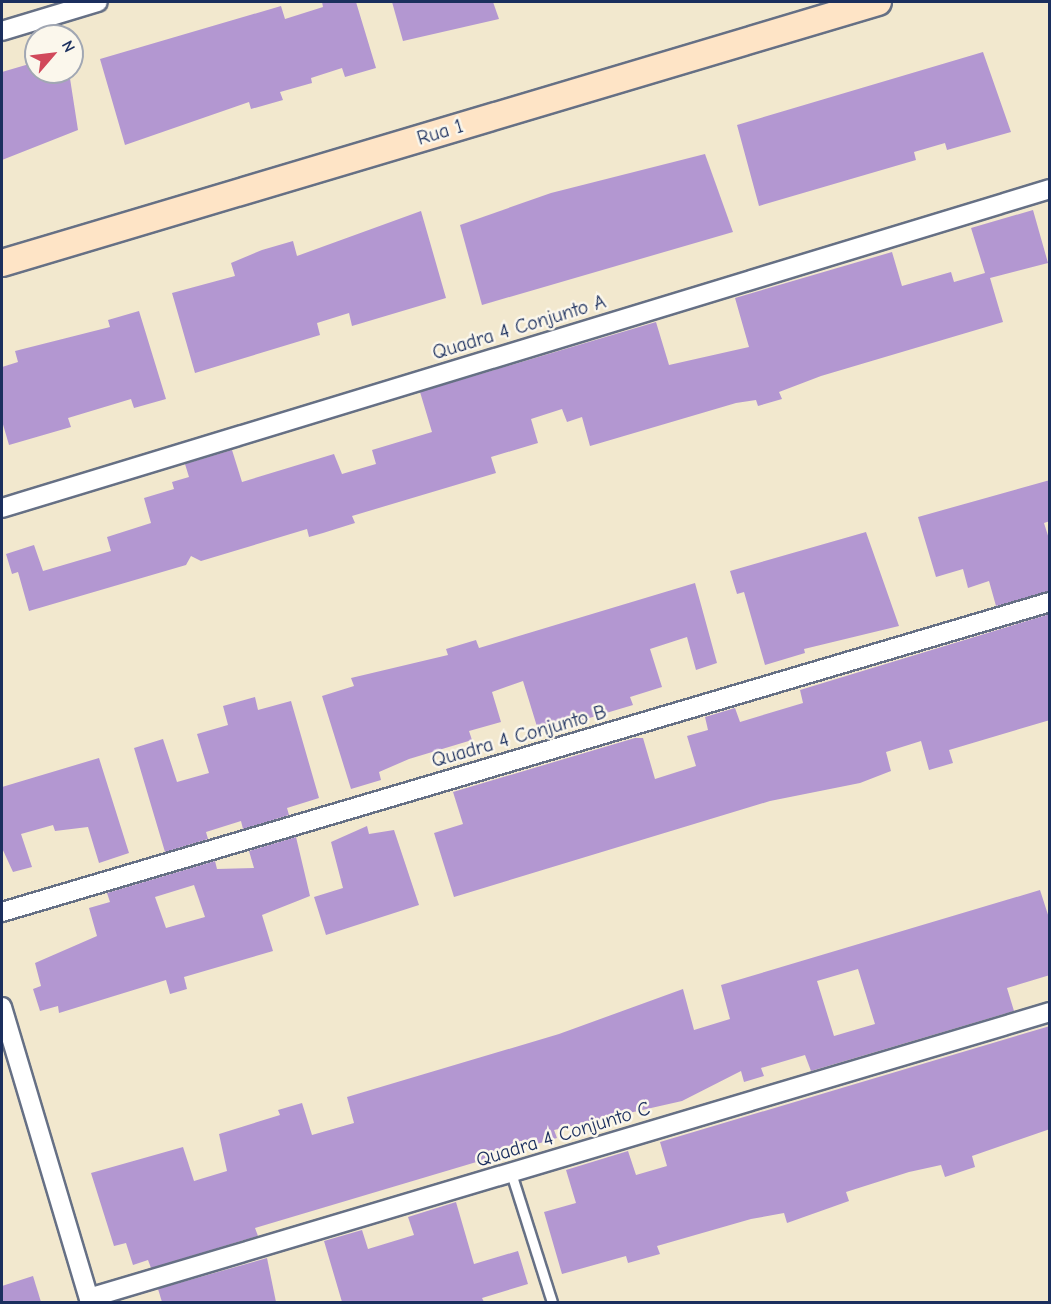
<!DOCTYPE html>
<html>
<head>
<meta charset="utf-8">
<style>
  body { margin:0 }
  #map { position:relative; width:1051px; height:1304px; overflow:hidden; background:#f2e8ce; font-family:"Comic Neue",sans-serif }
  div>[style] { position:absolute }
  .building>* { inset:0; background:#b397d1 }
  .roads { filter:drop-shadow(2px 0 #667085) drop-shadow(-2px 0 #667085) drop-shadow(0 2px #667085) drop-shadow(0 -2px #667085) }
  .lane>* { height:9px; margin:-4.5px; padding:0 4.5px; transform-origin:4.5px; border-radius:4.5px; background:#fff }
  .street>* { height:18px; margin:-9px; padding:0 9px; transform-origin:9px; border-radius:9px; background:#fff }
  .secondary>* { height:26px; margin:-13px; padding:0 13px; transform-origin:13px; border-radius:13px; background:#fee4c6 }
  span { translate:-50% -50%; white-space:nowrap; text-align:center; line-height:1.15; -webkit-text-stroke:5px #fbf7ec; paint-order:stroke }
  .street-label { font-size:20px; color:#1b2f5e }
  .frame { position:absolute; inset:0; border:3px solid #1b2f5e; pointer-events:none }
  .north { position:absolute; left:24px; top:24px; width:60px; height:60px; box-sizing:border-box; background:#fbf7ec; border:2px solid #a1a7b3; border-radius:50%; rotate:62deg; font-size:16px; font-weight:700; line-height:24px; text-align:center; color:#1b2f5e }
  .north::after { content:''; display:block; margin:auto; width:21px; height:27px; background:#d1495b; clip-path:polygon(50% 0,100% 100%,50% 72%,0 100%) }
</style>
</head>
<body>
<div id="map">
  <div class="building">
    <div style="clip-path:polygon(322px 2px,356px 2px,376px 68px,345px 77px,342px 68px,311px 78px,312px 83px,280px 92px,283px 100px,251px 109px,249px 102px,125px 145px,100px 59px,281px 6px,285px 19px,323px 7px)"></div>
    <div style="clip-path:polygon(392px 2px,493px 2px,499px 19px,403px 41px)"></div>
    <div style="clip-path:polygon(983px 52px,1011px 132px,947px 150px,945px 143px,914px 152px,916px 160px,759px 206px,737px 125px)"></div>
    <div style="clip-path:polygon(36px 62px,36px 72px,69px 72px,78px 130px,2px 160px,2px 72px)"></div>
    <div style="clip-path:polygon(705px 154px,733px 232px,482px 305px,460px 225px,551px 193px)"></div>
    <div style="clip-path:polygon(1033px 210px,1048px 263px,990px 278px,1003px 322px,821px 376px,779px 392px,782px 399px,758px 406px,756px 400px,736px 403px,590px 446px,582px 417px,567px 422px,562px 409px,531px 419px,538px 443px,491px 457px,496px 473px,352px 516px,355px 523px,323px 533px,309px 537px,307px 529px,201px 561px,191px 556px,186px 565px,29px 611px,18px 572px,12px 574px,6px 554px,34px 545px,43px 571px,111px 551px,107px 537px,151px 523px,144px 498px,174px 489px,172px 482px,189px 477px,185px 464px,232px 450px,242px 482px,334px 454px,342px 474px,376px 464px,372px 450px,432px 432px,420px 392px,656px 322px,669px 365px,749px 347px,735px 298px,892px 252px,902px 286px,951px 272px,954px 282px,985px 273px,971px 228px)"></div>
    <div style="clip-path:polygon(421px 211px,446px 298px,352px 326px,349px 313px,317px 323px,320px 335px,195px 373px,172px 293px,235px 276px,231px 263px,262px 250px,293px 241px,297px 256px)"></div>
    <div style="clip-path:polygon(139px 311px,166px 399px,134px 408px,131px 399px,68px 418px,71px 427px,9px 445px,2px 421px,2px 367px,18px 362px,15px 351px,110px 327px,108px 320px)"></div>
    <div style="clip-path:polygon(1050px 480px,1050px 521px,1044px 523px,1050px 542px,1050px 591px,996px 606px,989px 581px,968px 588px,963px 569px,936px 577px,918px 517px)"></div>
    <div style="clip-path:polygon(866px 532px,899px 626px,804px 649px,805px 653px,765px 665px,744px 592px,737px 594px,730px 571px)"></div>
    <div style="clip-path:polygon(695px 583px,717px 663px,696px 670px,687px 637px,650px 649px,662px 687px,630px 697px,633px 705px,539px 733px,523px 681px,492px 692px,501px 722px,469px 731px,472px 740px,409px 759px,379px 772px,381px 780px,351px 789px,322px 696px,354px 686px,351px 678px,448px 655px,446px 649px,476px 640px,479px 648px)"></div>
    <div style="clip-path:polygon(1050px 614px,1050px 720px,949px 750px,953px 763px,929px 770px,921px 741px,886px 752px,891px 771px,860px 783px,770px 801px,454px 897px,434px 833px,463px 824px,453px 792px,635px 738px,643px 738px,655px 779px,696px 766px,687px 736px,708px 730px,705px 717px,735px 708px,740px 722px,803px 703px,800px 690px)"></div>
    <div style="clip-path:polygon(255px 697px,258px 710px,291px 701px,319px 798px,287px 808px,289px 815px,243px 829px,241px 821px,206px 832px,208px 839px,165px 852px,134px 748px,163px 739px,177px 782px,209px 773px,197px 734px,228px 725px,223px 706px)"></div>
    <div style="clip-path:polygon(99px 758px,129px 853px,99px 863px,88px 827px,55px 831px,53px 825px,21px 834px,32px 867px,13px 872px,2px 848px,2px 787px)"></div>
    <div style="clip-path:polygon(367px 826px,369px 834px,394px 830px,419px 905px,326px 935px,314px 897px,343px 888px,331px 842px)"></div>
    <div style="clip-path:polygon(evenodd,296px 837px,310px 896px,262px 915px,273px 951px,184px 977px,187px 989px,170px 994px,166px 980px,59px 1013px,58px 1006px,40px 1011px,33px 989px,41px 986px,35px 963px,97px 936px,89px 908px,110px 902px,107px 893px,215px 861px,217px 869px,254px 868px,249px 851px,296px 837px,194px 885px,205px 917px,166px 928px,155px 897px,194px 885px)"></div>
    <div style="clip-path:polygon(evenodd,1040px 890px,1050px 921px,1050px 975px,1007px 988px,1014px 1011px,811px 1071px,805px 1055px,761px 1068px,764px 1076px,744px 1082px,741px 1071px,682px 1101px,554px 1130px,557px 1138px,255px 1228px,258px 1236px,151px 1268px,148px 1260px,133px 1265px,126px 1243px,114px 1246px,91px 1173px,183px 1147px,194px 1181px,227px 1171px,219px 1134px,280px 1115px,278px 1110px,302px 1103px,312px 1135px,354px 1123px,347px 1097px,559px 1034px,683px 989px,694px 1030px,730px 1019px,721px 985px,1040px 890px,858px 969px,875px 1024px,834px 1036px,817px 981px,858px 969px)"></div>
    <div style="clip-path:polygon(1050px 1026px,1050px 1129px,972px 1156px,975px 1167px,945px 1177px,941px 1165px,909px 1172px,846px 1192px,849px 1201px,787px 1223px,784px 1213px,751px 1219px,657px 1246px,660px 1254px,628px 1263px,626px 1256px,562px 1274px,544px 1212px,576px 1203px,566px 1170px,628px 1151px,636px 1175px,667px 1166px,660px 1142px)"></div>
    <div style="clip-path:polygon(456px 1202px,474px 1264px,518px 1251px,528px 1284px,482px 1298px,484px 1302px,342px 1302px,324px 1241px,362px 1230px,368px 1249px,414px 1235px,408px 1217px)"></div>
    <div style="clip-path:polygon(267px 1258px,276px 1302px,162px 1302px,158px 1289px)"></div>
    <div style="clip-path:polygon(33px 1276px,41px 1302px,2px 1302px,2px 1286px)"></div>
  </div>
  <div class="roads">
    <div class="lane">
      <div style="left:511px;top:1173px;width:135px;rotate:72.4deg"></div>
    </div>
    <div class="street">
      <div style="left:2px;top:31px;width:100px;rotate:-16.8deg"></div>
      <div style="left:2px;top:508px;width:1095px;rotate:-16.93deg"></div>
      <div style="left:2px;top:912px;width:1093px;rotate:-16.48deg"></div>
      <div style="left:2px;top:1007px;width:308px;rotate:73.4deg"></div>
      <div style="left:89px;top:1298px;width:1003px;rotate:-16.57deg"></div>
    </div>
    <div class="secondary">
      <div style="left:2px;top:263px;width:914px;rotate:-16.59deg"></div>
    </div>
  </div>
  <div class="street-label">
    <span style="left:440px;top:132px;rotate:-17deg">Rua 1</span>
    <span style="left:519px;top:327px;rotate:-17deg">Quadra 4 Conjunto A</span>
    <span style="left:519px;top:736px;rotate:-16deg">Quadra 4 Conjunto B</span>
    <span style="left:563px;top:1134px;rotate:-17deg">Quadra 4 Conjunto C</span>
  </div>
  <div class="frame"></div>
  <div class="north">N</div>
</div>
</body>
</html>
